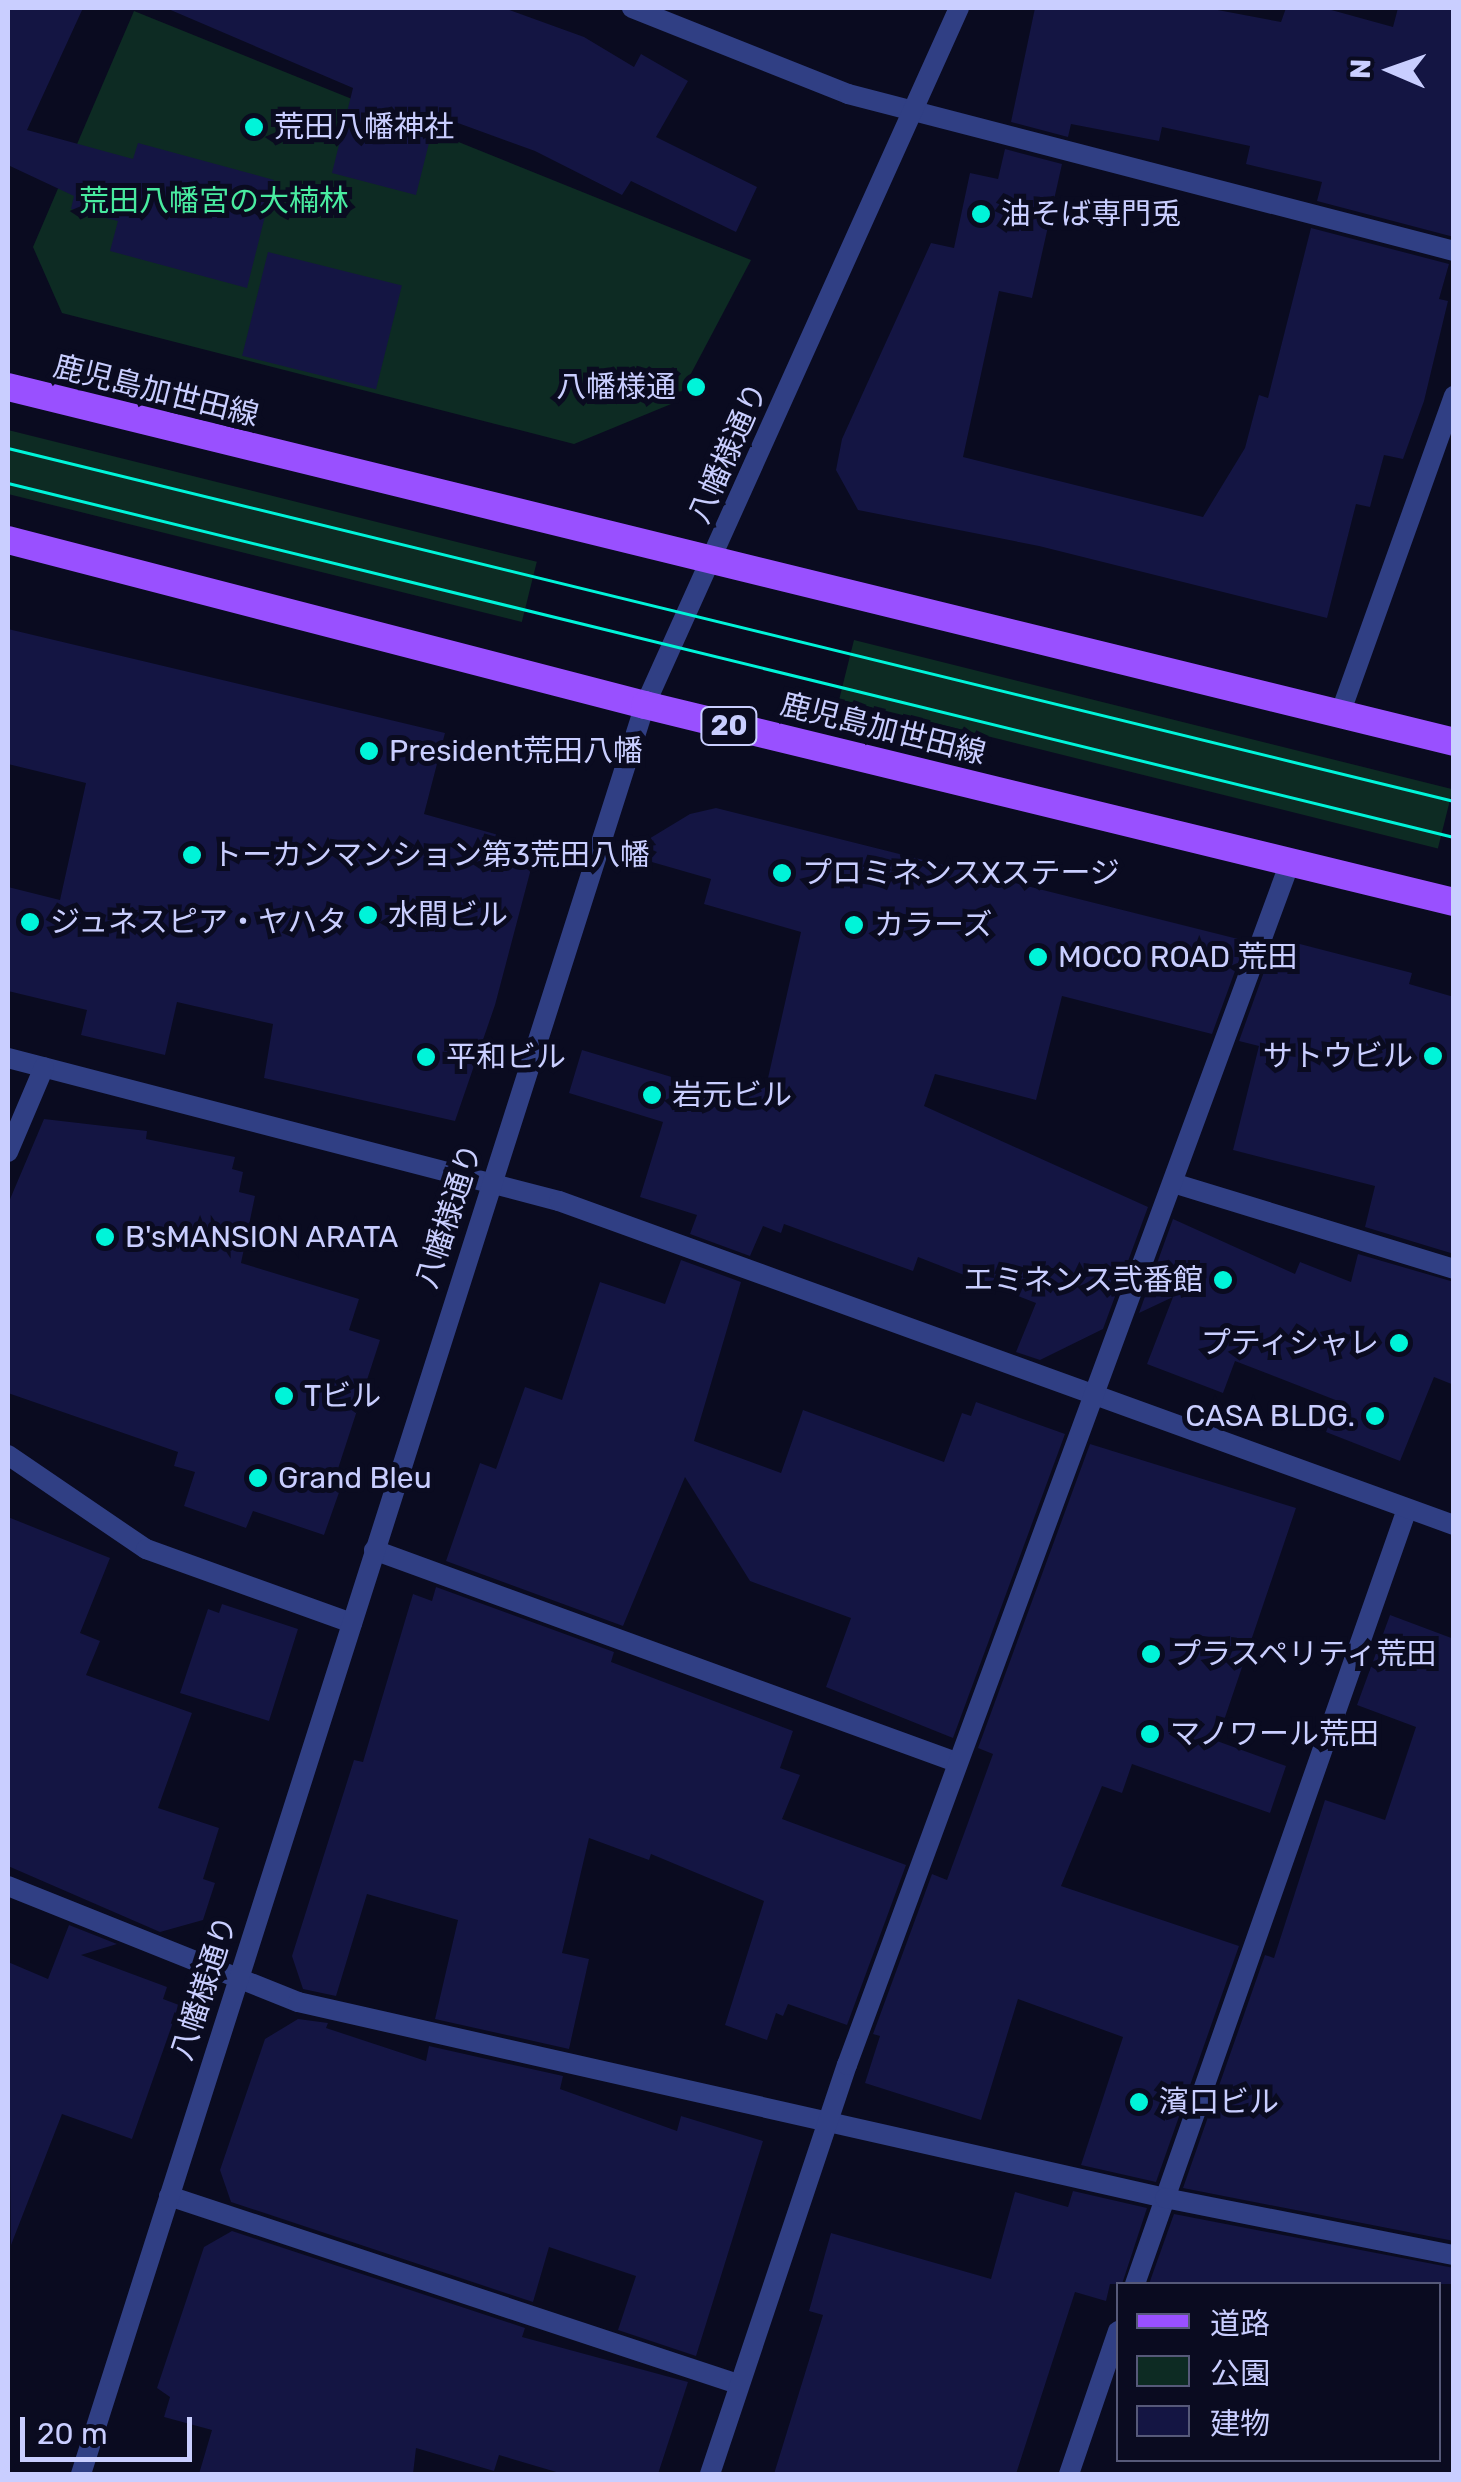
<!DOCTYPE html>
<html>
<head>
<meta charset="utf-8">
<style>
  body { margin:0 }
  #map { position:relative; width:1461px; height:2482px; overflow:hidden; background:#0a0b20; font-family:Rubik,"Noto Sans JP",sans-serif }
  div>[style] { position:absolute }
  .green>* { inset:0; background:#0d2b23; transform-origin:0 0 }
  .building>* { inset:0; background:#141543; transform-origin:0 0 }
  .service>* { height:20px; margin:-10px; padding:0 10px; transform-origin:10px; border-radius:10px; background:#303f84 }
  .minor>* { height:20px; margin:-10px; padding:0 10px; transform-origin:10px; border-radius:10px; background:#303f84 }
  .tertiary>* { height:20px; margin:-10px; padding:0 10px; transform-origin:10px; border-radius:10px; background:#303f84 }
  .primary>* { height:28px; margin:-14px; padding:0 14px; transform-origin:14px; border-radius:14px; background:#9950ff }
  .tram>* { height:2.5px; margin:-1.25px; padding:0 1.25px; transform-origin:1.25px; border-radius:1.25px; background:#00f4d9 }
  .dots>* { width:28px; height:28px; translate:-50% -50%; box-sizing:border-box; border:5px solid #0a0b20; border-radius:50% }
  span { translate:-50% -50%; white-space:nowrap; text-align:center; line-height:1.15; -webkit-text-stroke:10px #0a0b20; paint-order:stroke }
  .shield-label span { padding:2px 8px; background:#0a0b20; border:2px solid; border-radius:8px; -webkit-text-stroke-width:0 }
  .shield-label { font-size:28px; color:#c9ceff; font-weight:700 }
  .poi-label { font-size:30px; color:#c9ceff }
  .left { translate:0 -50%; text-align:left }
  .right { translate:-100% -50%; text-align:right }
  .park-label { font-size:30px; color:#49eba0 }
  .street-label { font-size:30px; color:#c9ceff }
  .frame { position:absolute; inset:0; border:10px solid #c9ceff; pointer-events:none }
  .legend { position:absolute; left:1116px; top:2282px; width:325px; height:180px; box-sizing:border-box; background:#0a0b20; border:2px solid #565979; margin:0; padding:12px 18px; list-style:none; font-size:30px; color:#c9ceff }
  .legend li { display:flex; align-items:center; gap:20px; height:50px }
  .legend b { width:50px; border:2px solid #565979 }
  .north { position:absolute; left:1341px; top:20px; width:100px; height:100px; -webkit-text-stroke:8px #0a0b20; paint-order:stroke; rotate:272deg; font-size:28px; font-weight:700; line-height:40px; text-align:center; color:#c9ceff }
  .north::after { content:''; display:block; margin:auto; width:35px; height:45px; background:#c9ceff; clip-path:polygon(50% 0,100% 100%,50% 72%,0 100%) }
  .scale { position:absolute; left:20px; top:2417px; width:172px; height:45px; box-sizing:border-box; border:5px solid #c9ceff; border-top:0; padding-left:12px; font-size:30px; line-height:35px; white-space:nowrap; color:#c9ceff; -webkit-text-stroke:8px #0a0b20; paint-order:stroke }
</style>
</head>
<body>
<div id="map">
  <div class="green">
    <div style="clip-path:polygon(134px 11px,751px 260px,676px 402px,574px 444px,62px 313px,33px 247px)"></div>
    <div style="left:8px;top:430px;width:545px;height:62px;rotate:14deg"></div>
    <div style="left:854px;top:640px;width:617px;height:61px;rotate:14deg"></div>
  </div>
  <div class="building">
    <div style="clip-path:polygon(8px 8px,83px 8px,27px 130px,133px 159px,138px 143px,274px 180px,247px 288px,110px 251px,118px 221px,71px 209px,74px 196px,10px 166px,8px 172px)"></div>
    <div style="clip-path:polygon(166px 8px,504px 8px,584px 37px,634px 67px,641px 54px,688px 81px,656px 137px,757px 187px,736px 232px,631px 181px,622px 195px,535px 151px,436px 115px,416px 195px,332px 173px,353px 88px)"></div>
    <div style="clip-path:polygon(1035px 8px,1207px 8px,1281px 22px,1286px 8px,1324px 8px,1393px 27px,1398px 8px,1454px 8px,1454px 237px,1317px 201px,1322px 182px,1246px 164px,1250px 146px,1162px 127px,1159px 141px,1071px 124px,1068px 137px,1011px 122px)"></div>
    <div style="clip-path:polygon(1005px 149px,1062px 164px,1032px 298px,999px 291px,963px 457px,1203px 517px,1245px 448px,1259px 395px,1268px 398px,1311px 228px,1449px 264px,1439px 299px,1448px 301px,1424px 401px,1403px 459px,1384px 455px,1370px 507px,1356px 504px,1327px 618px,1039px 546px,858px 510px,836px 470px,842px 439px,931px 243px,954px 248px,970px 173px,998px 179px)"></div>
    <div style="left:268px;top:252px;width:138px;height:107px;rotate:14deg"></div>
    <div style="clip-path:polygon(8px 629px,445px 733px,424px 814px,537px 846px,495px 1005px,455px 1121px,264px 1078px,273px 1024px,177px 1002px,165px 1055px,81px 1035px,87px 1010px,8px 991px,8px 887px,60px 900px,86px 783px,8px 764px)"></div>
    <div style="clip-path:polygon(716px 808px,1246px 941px,1212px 1034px,1062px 996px,1036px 1100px,935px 1074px,924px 1106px,1148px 1207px,1103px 1329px,1040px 1360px,1016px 1352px,1036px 1303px,918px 1257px,913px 1271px,784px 1224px,781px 1233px,763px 1226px,750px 1256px,690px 1234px,697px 1215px,640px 1197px,663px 1122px,569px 1093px,582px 1050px,748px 1100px,754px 1083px,766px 1087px,801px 932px,704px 904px,711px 879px,624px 854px,690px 814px)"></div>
    <div style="clip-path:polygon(1296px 943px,1412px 973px,1409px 984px,1454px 997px,1454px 1254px,1365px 1227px,1375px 1186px,1233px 1150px,1259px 1046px,1239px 1041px,1273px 947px,1294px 952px)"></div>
    <div style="clip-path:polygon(44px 1119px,147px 1131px,146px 1139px,235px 1157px,232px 1169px,243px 1172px,239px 1192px,255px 1196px,241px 1263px,359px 1299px,349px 1330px,380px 1340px,334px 1481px,342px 1484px,324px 1535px,253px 1511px,246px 1528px,184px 1506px,195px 1472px,174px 1466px,178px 1452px,8px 1393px,8px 1204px)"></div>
    <div style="clip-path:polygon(1173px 1219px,1295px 1274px,1300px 1262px,1351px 1282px,1358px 1254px,1454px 1282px,1454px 1385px,1434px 1377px,1400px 1461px,1326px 1432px,1338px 1401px,1235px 1361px,1223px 1393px,1147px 1364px,1173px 1297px,1139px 1313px)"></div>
    <div style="clip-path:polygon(681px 1260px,741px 1282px,694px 1441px,781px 1473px,803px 1410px,944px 1462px,962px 1413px,971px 1416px,976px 1402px,1065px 1434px,953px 1738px,826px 1687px,851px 1618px,750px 1581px,685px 1477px,623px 1626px,446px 1561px,480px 1463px,496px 1469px,525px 1387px,562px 1400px,600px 1282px,665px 1304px)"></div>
    <div style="clip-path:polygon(1090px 1444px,1296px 1508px,1217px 1741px,1286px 1766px,1270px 1813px,1132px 1764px,1122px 1793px,1102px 1786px,1061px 1886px,1239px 1946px,1156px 2182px,1081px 2165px,1123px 2037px,1018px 1999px,981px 2120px,865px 2083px,880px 2036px,873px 2034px,932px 1874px,947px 1880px,965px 1831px,993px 1754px,978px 1748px)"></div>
    <div style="clip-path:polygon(8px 1517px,110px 1558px,80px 1633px,100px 1641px,86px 1675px,192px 1713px,158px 1808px,219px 1828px,203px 1879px,215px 1883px,203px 1920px,160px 1932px,8px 1866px)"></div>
    <div style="clip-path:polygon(436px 1587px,614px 1652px,611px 1662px,793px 1731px,780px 1768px,800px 1775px,782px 1819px,906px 1865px,847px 2025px,788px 2004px,783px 2016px,776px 2013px,767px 2040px,725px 2025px,764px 1901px,651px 1854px,649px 1860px,589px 1838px,562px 1953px,589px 1959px,569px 2049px,435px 2019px,458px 1920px,367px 1894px,336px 1996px,303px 1989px,292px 1956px,354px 1760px,363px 1762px,413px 1594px,432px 1601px)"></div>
    <div style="clip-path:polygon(222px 1604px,298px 1629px,269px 1721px,180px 1693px,208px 1609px,219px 1613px)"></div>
    <div style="clip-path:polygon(1390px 1615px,1454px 1639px,1454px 2241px,1183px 2188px,1265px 1955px,1274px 1958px,1325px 1800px,1385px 1820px,1416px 1727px,1357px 1705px)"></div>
    <div style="clip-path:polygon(69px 1925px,117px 1944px,81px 1955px,167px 1987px,163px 1999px,179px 2005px,132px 2139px,62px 2114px,11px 2245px,8px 1962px,48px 1979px)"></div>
    <div style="clip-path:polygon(298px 2019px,328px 2023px,326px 2028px,426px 2061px,429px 2046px,563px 2076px,560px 2089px,677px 2131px,681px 2116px,763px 2141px,696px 2356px,618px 2330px,636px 2276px,549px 2247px,533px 2302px,231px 2202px,220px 2170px,265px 2039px)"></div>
    <div style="clip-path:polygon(1073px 2191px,1147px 2208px,1122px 2284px,1110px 2284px,1106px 2301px,1075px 2292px,1016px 2474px,774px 2474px,823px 2315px,809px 2311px,831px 2233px,991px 2279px,1015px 2192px,1068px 2207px)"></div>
    <div style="clip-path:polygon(1174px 2214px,1454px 2268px,1454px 2284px,1149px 2284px)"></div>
    <div style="clip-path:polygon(232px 2231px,525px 2328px,522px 2337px,688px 2382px,658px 2474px,563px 2474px,499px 2455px,494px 2471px,416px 2448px,413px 2474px,199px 2474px,212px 2430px,164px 2417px,170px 2397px,157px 2388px,204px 2247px)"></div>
  </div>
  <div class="service">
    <div style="left:1173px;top:1183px;width:294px;rotate:17deg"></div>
    <div style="left:8px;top:1455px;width:167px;rotate:34.3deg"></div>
    <div style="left:146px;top:1549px;width:219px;rotate:19.8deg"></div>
    <div style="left:374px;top:1550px;width:619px;rotate:20.01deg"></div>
    <div style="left:169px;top:2196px;width:599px;rotate:18.28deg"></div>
    <div style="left:1135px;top:2284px;width:821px;rotate:-70.66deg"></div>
    <div style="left:1069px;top:2474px;width:151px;rotate:-71.1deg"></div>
  </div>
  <div class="minor">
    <div style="left:632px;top:8px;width:232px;rotate:21.7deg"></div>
    <div style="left:848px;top:94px;width:626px;rotate:14.52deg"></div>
    <div style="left:1340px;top:714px;width:338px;rotate:-70.3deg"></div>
    <div style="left:8px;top:1058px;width:569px;rotate:14.55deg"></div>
    <div style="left:559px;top:1201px;width:952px;rotate:19.9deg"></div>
    <div style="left:8px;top:1152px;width:92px;rotate:-67deg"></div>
    <div style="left:8px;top:1886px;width:312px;rotate:21.8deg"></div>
    <div style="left:298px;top:2002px;width:889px;rotate:12.74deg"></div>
    <div style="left:1165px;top:2198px;width:295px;rotate:11.2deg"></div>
    <div style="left:710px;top:2474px;width:431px;rotate:-71.5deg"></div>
    <div style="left:847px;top:2065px;width:1282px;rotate:-69.78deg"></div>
  </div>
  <div class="tertiary">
    <div style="left:81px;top:2474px;width:1857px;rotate:-72.32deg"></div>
    <div style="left:645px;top:705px;width:764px;rotate:-65.75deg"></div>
  </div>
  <div class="primary">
    <div style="left:8px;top:387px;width:1489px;rotate:13.79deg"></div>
    <div style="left:8px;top:540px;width:658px;rotate:14.52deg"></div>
    <div style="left:645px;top:705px;width:833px;rotate:13.69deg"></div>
  </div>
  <div class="tram">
    <div style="left:8px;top:448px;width:1488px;rotate:13.72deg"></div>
    <div style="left:8px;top:483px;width:1489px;rotate:13.76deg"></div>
  </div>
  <div class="dots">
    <div style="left:254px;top:127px;background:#00f4d9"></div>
    <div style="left:981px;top:214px;background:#00f4d9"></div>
    <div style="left:696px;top:387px;background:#00f4d9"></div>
    <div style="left:369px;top:751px;background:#00f4d9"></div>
    <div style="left:192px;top:855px;background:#00f4d9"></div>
    <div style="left:782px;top:873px;background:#00f4d9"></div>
    <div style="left:368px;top:915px;background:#00f4d9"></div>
    <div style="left:30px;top:922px;background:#00f4d9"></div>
    <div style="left:854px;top:925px;background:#00f4d9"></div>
    <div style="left:1038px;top:957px;background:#00f4d9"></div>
    <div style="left:1433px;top:1056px;background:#00f4d9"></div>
    <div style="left:426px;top:1057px;background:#00f4d9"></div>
    <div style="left:652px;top:1095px;background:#00f4d9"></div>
    <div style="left:105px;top:1237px;background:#00f4d9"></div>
    <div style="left:1223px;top:1280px;background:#00f4d9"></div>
    <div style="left:1399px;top:1343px;background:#00f4d9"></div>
    <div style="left:284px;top:1396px;background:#00f4d9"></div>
    <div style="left:1375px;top:1416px;background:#00f4d9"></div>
    <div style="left:258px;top:1478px;background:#00f4d9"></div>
    <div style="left:1151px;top:1654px;background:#00f4d9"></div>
    <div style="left:1150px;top:1734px;background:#00f4d9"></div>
    <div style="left:1139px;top:2102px;background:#00f4d9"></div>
  </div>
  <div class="shield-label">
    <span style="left:729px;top:726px">20</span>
  </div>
  <div class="poi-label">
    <span class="left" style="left:274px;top:127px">荒田八幡神社</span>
    <span class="left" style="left:1001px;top:214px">油そば専門兎</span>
    <span class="right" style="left:676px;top:387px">八幡様通</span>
    <span class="left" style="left:389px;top:751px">President荒田八幡</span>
    <span class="left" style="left:212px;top:855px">トーカンマンション第3荒田八幡</span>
    <span class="left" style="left:802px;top:873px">プロミネンスXステージ</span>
    <span class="left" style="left:388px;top:915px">水間ビル</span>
    <span class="left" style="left:50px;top:922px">ジュネスピア・ヤハタ</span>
    <span class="left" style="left:874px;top:925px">カラーズ</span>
    <span class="left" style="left:1058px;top:957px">MOCO ROAD 荒田</span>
    <span class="right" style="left:1413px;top:1056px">サトウビル</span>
    <span class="left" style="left:446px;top:1057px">平和ビル</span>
    <span class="left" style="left:672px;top:1095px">岩元ビル</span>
    <span class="left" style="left:125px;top:1237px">B'sMANSION ARATA</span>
    <span class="right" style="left:1203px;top:1280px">エミネンス弐番館</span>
    <span class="right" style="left:1379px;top:1343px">プティシャレ</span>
    <span class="left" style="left:304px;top:1396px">Tビル</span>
    <span class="right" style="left:1355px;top:1416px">CASA BLDG.</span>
    <span class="left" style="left:278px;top:1478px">Grand Bleu</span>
    <span class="left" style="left:1171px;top:1654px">プラスペリティ荒田</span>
    <span class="left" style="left:1170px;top:1734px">マノワール荒田</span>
    <span class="left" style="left:1159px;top:2102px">濱口ビル</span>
  </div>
  <div class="park-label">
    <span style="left:214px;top:201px">荒田八幡宮の大楠林</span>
  </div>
  <div class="street-label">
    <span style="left:156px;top:391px;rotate:14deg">鹿児島加世田線</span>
    <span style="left:728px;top:453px;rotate:-66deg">八幡様通り</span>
    <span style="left:883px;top:729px;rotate:14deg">鹿児島加世田線</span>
    <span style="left:449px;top:1216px;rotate:-72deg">八幡様通り</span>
    <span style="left:204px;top:1988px;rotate:-72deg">八幡様通り</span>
  </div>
  <div class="frame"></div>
  <ul class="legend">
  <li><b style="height:12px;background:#9950ff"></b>道路</li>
  <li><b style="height:28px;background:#0d2b23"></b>公園</li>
  <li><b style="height:28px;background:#141543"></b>建物</li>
  </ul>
  <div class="north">N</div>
  <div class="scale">20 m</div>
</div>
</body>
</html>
